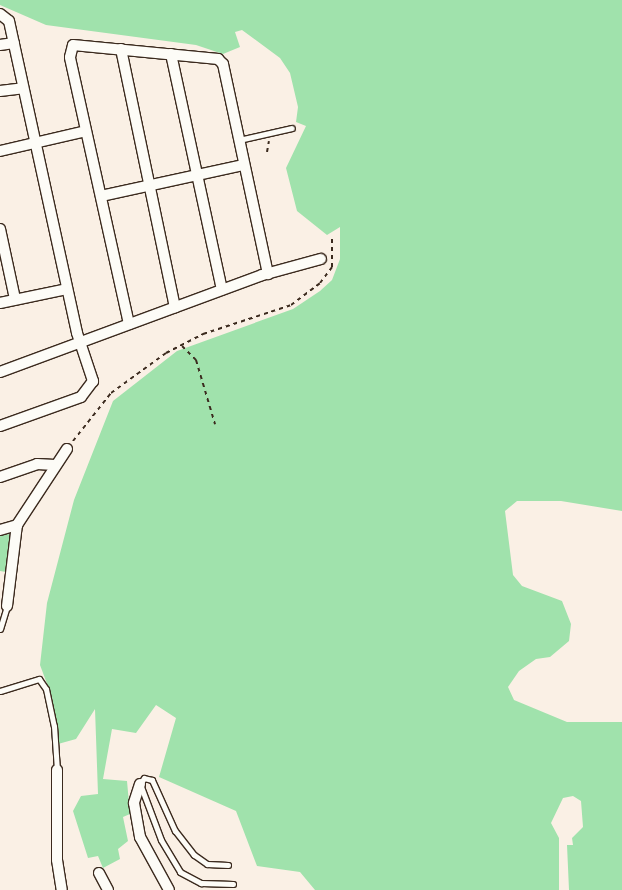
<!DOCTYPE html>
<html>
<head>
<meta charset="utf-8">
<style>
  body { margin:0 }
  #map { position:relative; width:622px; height:890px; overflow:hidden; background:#faf0e5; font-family:"Shantell Sans",sans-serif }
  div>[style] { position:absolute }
  .green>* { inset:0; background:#a0e2ac }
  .path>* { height:2px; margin-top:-1px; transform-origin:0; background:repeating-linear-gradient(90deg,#3b2a1e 0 4px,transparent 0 8px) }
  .roads { filter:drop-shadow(1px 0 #3b2a1e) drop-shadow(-1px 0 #3b2a1e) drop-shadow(0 1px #3b2a1e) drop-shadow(0 -1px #3b2a1e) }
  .service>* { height:5px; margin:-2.5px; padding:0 2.5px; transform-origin:2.5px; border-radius:2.5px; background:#fdfcf7 }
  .minor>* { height:10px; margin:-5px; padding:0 5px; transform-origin:5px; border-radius:5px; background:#fdfcf7 }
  span { translate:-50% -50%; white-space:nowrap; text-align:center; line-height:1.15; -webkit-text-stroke:4.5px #fdfcf7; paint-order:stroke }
</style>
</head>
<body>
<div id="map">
  <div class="green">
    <div style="clip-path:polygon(0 0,622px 0,622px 511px,561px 501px,517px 501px,505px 511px,513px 575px,522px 586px,562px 601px,571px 624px,569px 641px,550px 657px,536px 659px,519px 671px,508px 687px,514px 700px,567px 722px,622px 722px,622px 890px,569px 890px,567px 845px,573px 845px,572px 838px,583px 827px,581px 801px,573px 796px,563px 798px,551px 823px,559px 838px,559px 890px,315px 890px,300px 872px,257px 866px,236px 811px,159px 777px,176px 718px,156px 705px,136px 733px,112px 729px,103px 779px,127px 781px,130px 814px,123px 817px,128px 841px,118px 849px,120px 859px,103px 868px,98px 856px,88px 858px,73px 811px,81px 796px,98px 794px,95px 709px,76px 739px,58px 744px,52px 697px,40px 665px,47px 603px,74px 500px,113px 401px,177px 351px,293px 309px,320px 291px,332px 280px,340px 259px,340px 227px,327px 235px,297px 211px,286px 168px,306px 126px,296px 122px,298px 107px,290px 73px,280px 58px,242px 30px,235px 32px,240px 47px,223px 54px,196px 45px,46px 25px,0 5px)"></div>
    <div style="clip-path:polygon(11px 534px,6px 572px,0 571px,0 535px)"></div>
  </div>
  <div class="path">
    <div style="left:267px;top:152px;width:11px;rotate:-80deg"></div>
    <div style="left:182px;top:346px;width:20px;rotate:45deg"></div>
    <div style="left:196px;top:360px;width:67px;rotate:73.5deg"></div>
    <div style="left:73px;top:441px;width:61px;rotate:-51.6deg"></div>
    <div style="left:111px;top:393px;width:68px;rotate:-36deg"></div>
    <div style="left:166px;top:353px;width:42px;rotate:-27.2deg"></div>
    <div style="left:203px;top:334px;width:93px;rotate:-18.2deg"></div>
    <div style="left:291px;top:305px;width:36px;rotate:-37deg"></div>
    <div style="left:320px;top:283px;width:20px;rotate:-53deg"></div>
    <div style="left:332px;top:267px;width:30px;rotate:-90deg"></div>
  </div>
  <div class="roads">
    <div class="service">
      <div style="left:239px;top:140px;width:54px;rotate:-12.8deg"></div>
      <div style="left:0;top:629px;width:24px;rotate:-73deg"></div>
      <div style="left:0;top:691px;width:41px;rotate:-17.1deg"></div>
      <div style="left:39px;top:679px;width:12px;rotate:55deg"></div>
      <div style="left:46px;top:689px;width:38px;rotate:78deg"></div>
      <div style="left:54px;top:726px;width:44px;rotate:86.1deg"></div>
      <div style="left:228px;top:865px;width:21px;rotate:-177deg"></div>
      <div style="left:207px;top:864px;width:16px;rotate:-145deg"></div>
      <div style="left:194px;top:855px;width:31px;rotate:-128deg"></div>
      <div style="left:175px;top:831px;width:56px;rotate:-114.3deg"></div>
      <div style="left:152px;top:780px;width:8px;rotate:-166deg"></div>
      <div style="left:144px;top:778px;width:7px;rotate:124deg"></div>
      <div style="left:140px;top:784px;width:60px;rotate:69.4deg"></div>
      <div style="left:161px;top:840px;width:37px;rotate:59deg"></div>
      <div style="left:180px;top:872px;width:24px;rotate:28deg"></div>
      <div style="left:201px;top:883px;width:32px;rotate:2deg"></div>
    </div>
    <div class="minor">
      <div style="left:0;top:14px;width:11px;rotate:38deg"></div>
      <div style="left:9px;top:21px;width:319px;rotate:77.7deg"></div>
      <div style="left:77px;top:333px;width:51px;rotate:71.6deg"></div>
      <div style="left:93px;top:381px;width:20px;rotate:127deg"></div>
      <div style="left:81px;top:397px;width:86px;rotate:160.3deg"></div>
      <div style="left:0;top:45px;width:14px;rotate:-8deg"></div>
      <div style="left:121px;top:49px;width:264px;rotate:78.2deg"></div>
      <div style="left:171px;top:54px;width:241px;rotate:77.8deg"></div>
      <div style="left:0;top:91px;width:23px;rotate:-7deg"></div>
      <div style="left:0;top:151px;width:88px;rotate:-13.1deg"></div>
      <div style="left:101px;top:196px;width:145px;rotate:-12.3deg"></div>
      <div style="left:0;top:229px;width:72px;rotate:77.9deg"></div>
      <div style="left:0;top:303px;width:68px;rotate:-11.8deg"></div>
      <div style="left:129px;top:324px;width:273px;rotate:-102.5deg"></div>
      <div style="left:70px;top:57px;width:12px;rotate:-76deg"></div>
      <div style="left:73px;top:45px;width:146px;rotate:5.5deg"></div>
      <div style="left:218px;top:59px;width:7px;rotate:45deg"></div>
      <div style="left:223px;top:64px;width:215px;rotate:77.9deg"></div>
      <div style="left:0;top:372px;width:279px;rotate:-20.3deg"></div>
      <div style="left:262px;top:275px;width:61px;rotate:-15.2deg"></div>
      <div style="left:0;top:477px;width:39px;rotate:-19deg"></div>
      <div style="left:37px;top:464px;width:18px;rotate:3deg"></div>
      <div style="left:0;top:530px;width:18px;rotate:-16deg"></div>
      <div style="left:7px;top:606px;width:82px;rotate:-83deg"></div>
      <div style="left:17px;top:525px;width:91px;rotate:-56.7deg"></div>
      <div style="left:57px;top:770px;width:90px;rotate:90deg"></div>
      <div style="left:57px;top:860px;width:30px;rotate:81deg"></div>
      <div style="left:140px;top:784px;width:20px;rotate:108deg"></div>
      <div style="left:134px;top:803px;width:35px;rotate:80deg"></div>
      <div style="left:140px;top:837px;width:60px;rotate:61.3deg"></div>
      <div style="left:99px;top:873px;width:19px;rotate:62deg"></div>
    </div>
  </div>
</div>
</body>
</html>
